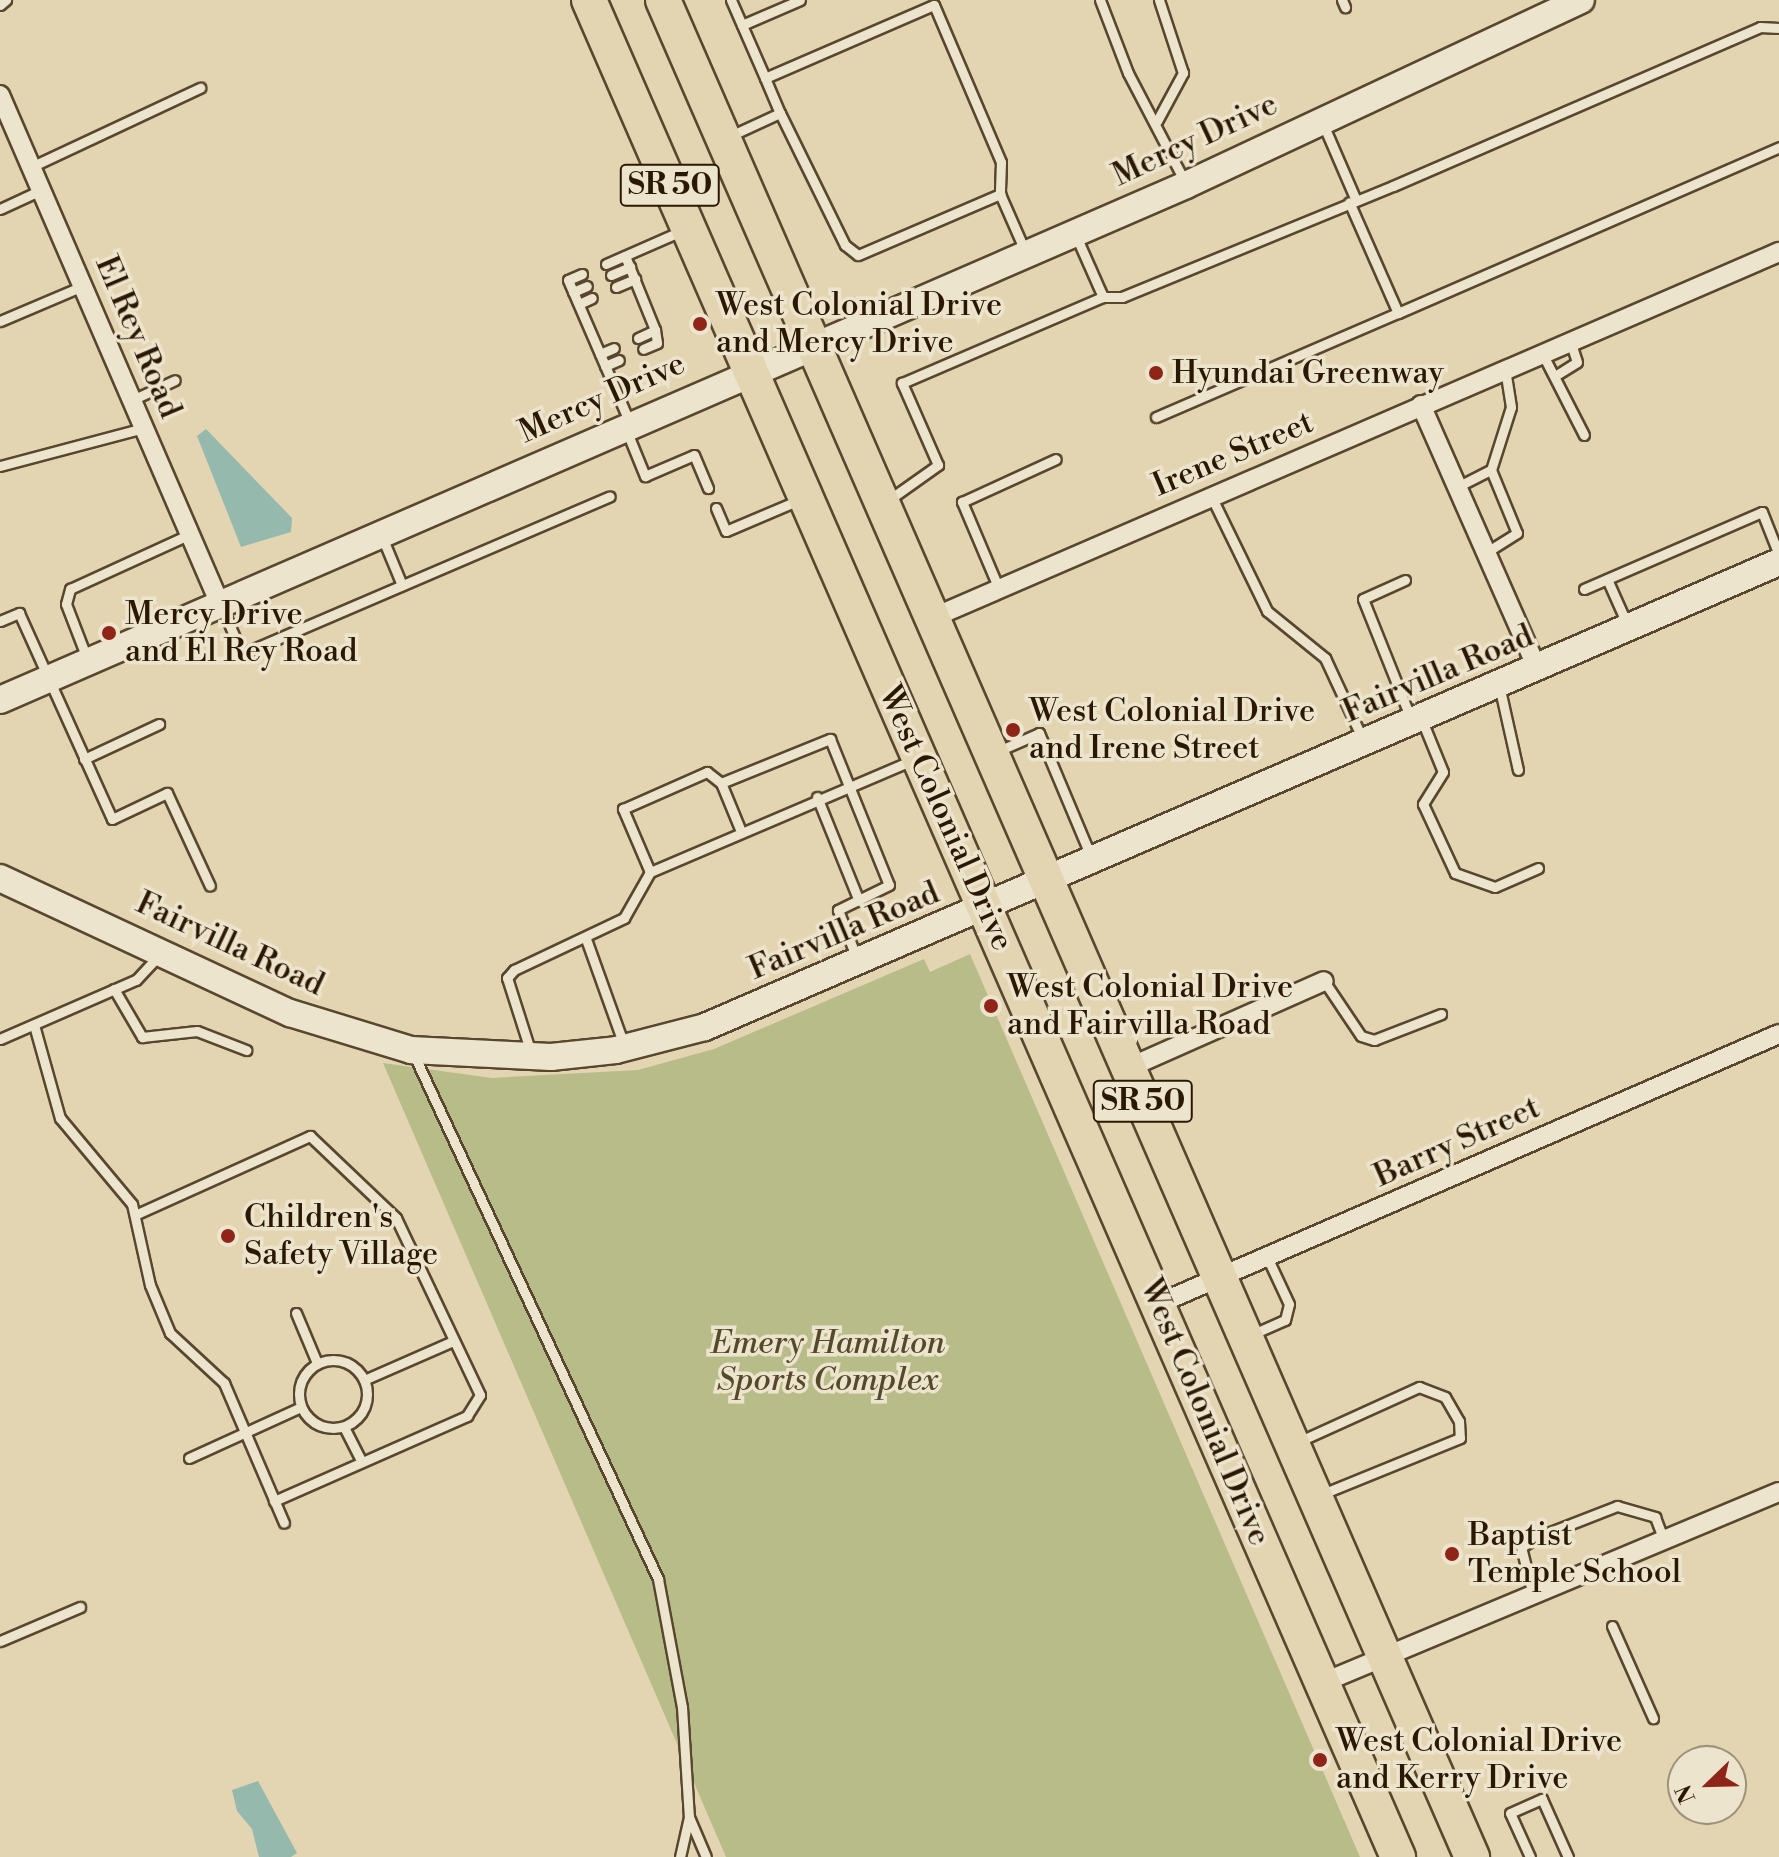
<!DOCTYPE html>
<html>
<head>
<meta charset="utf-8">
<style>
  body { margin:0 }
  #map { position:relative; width:1779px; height:1857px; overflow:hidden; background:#e4d5b2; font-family:"Libre Bodoni",serif }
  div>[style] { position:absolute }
  .green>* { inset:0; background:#b7bc89 }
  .water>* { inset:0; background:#95b9ad }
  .roads { filter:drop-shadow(2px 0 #58472e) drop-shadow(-2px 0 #58472e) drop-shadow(0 2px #58472e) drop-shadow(0 -2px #58472e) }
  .lane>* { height:9px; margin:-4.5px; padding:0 4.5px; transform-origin:4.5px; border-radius:4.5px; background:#ede4cd }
  .lane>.ring { margin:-4.5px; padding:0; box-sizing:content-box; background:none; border:9px solid #ede4cd; border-radius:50% }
  .street>* { height:18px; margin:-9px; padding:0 9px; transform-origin:9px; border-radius:9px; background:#ede4cd }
  .secondary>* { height:26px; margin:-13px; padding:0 13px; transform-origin:13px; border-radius:13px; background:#ede4cd }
  .highway>* { height:34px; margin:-17px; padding:0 17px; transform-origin:17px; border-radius:17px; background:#e4d5b2 }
  .dots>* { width:22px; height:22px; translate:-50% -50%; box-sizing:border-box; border:4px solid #ede4cd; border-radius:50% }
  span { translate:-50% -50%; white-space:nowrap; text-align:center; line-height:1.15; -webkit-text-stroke:7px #ede4cd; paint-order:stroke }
  .shield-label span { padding:2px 6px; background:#ede4cd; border:2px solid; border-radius:6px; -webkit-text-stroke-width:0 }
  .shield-label { font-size:30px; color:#2a1802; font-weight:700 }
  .street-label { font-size:32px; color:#2a1802 }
  .poi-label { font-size:32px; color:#2a1802 }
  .left { translate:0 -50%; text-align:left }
  .park-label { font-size:32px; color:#54492a; font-style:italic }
  .north { position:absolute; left:1667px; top:1745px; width:80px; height:80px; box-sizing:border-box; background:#ede4cd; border:2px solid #9f927c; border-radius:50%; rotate:247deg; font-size:22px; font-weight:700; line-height:32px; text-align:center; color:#2a1802 }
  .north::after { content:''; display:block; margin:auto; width:28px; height:36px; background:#8f2418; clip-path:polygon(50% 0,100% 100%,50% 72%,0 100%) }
</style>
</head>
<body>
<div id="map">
  <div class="green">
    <div style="clip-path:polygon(970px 954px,1360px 1857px,726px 1857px,383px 1063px,492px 1078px,638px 1070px,714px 1049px,924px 959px,930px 972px)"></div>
  </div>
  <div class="water">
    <div style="clip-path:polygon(206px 429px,292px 518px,291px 532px,241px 547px,197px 436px)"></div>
    <div style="clip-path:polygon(258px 1781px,297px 1853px,291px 1857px,259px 1857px,252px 1829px,237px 1811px,232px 1790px)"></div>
  </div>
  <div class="roads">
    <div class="lane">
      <div style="left:731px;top:0;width:85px;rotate:66.4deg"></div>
      <div style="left:765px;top:78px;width:184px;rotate:-23.4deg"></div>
      <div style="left:934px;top:5px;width:171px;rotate:66.9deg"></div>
      <div style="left:1001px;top:162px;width:32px;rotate:92deg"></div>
      <div style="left:1000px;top:194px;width:62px;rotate:66.3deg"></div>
      <div style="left:1100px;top:0;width:78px;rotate:69deg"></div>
      <div style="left:1128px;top:73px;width:123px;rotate:62.4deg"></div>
      <div style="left:1342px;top:0;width:8px;rotate:67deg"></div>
      <div style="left:0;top:5px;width:8px;rotate:-40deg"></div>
      <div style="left:742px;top:25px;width:63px;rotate:-23.3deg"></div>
      <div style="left:765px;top:78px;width:38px;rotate:67deg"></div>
      <div style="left:1157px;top:121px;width:55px;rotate:-61.6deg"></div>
      <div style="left:1183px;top:73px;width:77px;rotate:-108.2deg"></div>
      <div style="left:1323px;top:124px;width:81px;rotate:66.6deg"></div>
      <div style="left:730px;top:136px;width:55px;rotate:-24.7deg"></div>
      <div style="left:780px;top:113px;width:147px;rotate:63.8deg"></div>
      <div style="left:845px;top:245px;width:16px;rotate:38deg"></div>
      <div style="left:858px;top:255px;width:155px;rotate:-23.2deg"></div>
      <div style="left:31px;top:167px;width:187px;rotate:-25.1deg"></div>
      <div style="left:0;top:209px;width:45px;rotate:-24.9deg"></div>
      <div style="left:625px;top:256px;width:80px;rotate:67.9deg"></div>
      <div style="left:655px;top:330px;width:13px;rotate:81deg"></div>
      <div style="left:657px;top:343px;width:15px;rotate:157deg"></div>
      <div style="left:606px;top:264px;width:82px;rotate:-23.7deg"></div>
      <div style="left:582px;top:274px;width:15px;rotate:157deg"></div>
      <div style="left:568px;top:280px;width:156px;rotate:66.6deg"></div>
      <div style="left:611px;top:275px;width:21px;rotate:-23deg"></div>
      <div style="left:616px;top:287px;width:21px;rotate:-23deg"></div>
      <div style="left:573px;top:292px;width:15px;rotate:-23deg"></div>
      <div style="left:1103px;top:297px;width:19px"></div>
      <div style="left:1122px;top:297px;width:293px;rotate:-22.3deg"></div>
      <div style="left:1393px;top:186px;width:400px;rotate:-23.4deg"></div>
      <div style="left:1760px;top:27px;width:19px;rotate:3deg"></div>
      <div style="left:579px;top:304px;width:14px;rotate:-25deg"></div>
      <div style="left:1398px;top:313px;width:416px;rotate:-23.5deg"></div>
      <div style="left:0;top:321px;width:90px;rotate:-22.9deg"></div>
      <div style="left:638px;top:338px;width:19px;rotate:-25deg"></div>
      <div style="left:1542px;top:353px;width:92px;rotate:62.9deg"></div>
      <div style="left:600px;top:354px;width:15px;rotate:-23deg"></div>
      <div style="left:605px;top:366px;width:15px;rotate:-23deg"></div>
      <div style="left:1558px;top:374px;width:22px;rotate:-32deg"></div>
      <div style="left:1577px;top:362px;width:22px;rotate:-108deg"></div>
      <div style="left:132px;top:400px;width:47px;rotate:-24.9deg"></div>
      <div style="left:1156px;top:417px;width:263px;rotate:-23.3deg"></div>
      <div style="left:1398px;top:313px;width:121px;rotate:-113.8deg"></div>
      <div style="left:627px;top:432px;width:48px;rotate:67.8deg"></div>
      <div style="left:645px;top:476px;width:53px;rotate:-23.2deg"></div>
      <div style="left:694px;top:455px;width:36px;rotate:67deg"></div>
      <div style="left:0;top:466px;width:149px;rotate:-14.8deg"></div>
      <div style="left:1491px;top:470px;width:66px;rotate:-72.4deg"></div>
      <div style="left:1511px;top:407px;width:37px;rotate:-99deg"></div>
      <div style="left:1457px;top:487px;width:38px;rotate:-27deg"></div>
      <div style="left:1491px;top:470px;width:68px;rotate:67.6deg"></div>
      <div style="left:1517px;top:533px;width:36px;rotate:148deg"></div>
      <div style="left:1211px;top:496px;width:128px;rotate:64deg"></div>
      <div style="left:1267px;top:611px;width:75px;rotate:39deg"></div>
      <div style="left:1325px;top:658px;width:90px;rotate:65.1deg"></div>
      <div style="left:890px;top:499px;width:59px;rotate:-35.3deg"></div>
      <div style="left:938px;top:465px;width:90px;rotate:-113.7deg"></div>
      <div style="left:902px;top:383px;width:219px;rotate:-23.2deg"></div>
      <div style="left:1103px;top:297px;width:67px;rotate:-113.9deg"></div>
      <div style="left:716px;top:508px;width:25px;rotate:67deg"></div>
      <div style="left:726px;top:531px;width:79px;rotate:-23deg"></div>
      <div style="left:382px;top:537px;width:52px;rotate:67.4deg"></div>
      <div style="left:1607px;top:579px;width:49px;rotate:66deg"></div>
      <div style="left:1405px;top:580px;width:46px;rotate:155.7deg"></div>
      <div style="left:1363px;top:599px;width:129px;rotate:68.2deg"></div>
      <div style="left:999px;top:589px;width:95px;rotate:-113deg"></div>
      <div style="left:962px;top:502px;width:103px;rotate:-24.6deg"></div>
      <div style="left:1584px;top:589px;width:194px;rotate:-23.4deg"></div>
      <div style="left:1762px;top:512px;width:46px;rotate:68.4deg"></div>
      <div style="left:221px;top:605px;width:53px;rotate:66.8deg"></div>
      <div style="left:242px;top:654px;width:400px;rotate:-23.2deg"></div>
      <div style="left:0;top:621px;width:21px;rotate:-23deg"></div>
      <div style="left:19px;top:613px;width:226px;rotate:65.7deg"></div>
      <div style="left:112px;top:819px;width:61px;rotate:-25.3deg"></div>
      <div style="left:167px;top:793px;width:102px;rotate:65.2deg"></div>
      <div style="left:88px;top:661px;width:61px;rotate:-111.1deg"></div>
      <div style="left:66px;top:604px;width:16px;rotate:-75deg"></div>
      <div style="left:70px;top:589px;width:132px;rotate:-24.6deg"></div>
      <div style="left:1499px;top:685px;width:87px;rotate:77.4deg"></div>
      <div style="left:1421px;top:718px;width:58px;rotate:67.8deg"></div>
      <div style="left:1443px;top:772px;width:38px;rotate:122deg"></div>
      <div style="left:1423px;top:804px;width:76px;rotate:65.1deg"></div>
      <div style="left:1455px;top:873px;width:42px;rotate:19.3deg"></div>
      <div style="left:1495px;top:887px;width:47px;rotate:-23.8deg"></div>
      <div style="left:996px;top:752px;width:47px;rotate:-23.8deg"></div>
      <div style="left:1039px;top:733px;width:134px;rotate:67.2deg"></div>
      <div style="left:84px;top:759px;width:83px;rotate:-25deg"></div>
      <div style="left:817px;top:797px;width:112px;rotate:68deg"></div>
      <div style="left:740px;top:829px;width:50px;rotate:-112.4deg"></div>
      <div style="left:721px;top:783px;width:118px;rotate:-22deg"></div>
      <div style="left:830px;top:739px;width:157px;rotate:68deg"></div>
      <div style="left:889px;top:885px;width:57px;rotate:153.9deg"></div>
      <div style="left:838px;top:910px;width:53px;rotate:68.8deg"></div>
      <div style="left:650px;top:872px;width:69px;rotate:-113.2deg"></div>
      <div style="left:623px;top:809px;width:92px;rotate:-23.8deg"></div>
      <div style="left:707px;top:772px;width:18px;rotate:38deg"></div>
      <div style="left:586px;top:939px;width:113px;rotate:70.3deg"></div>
      <div style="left:1324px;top:981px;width:66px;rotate:56.1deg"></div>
      <div style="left:1361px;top:1036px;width:14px;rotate:17deg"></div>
      <div style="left:1374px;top:1040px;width:72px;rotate:-21.2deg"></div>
      <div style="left:114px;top:989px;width:56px;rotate:59.7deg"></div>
      <div style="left:142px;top:1037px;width:55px;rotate:-6.2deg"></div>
      <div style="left:197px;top:1031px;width:53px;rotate:21.2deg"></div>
      <div style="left:34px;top:1025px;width:97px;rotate:74.4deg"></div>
      <div style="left:60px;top:1118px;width:112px;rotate:50.1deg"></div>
      <div style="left:132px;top:1204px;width:83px;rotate:77.5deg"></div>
      <div style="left:150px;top:1285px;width:52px;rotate:67.4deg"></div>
      <div style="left:170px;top:1333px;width:74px;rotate:42.8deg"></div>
      <div style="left:224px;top:1383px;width:152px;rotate:66.8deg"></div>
      <div style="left:0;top:1039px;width:148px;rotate:-23.5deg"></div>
      <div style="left:136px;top:980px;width:35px;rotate:-47deg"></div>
      <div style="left:413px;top:1053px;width:580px;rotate:65.02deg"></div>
      <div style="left:658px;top:1579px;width:130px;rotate:79.4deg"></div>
      <div style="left:682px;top:1707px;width:110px;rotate:86.4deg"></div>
      <div style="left:689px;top:1817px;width:41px;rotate:102.7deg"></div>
      <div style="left:531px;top:1053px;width:79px;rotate:-107.7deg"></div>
      <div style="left:507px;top:978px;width:11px;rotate:-49deg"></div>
      <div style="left:514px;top:970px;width:122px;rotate:-25.3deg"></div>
      <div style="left:624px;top:918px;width:53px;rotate:-60.5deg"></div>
      <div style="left:650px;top:872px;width:286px;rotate:-23.1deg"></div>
      <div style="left:137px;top:1214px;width:190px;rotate:-24.3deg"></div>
      <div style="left:310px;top:1136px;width:119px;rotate:43.6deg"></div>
      <div style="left:396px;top:1218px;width:196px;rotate:64.6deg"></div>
      <div style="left:480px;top:1395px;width:25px;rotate:122deg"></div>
      <div style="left:467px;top:1416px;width:211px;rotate:156.2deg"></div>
      <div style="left:296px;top:1313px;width:54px;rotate:67.2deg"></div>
      <div style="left:1253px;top:1334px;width:35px;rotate:-24deg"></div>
      <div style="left:1285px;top:1320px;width:16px;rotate:-76deg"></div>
      <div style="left:1289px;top:1304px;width:52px;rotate:-115.1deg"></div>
      <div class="ring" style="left:299px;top:1360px;width:59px;height:59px"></div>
      <div style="left:364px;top:1380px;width:97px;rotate:-23.7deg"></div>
      <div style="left:344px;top:1427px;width:39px;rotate:63deg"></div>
      <div style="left:1300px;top:1441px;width:131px;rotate:-24.4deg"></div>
      <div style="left:1419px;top:1387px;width:28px;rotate:21deg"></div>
      <div style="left:1445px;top:1397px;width:28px;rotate:60deg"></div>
      <div style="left:1459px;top:1421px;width:17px;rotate:87deg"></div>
      <div style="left:1460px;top:1438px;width:149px;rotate:157.9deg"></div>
      <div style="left:189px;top:1458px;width:123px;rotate:-24.5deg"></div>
      <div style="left:1533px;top:1595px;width:49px;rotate:-104deg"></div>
      <div style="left:1521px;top:1547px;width:22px;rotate:-30deg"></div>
      <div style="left:1540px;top:1536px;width:83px;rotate:-21.3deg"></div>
      <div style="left:1617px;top:1506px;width:40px;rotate:16deg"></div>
      <div style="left:1655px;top:1517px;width:26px;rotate:69deg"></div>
      <div style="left:1612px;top:1626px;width:101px;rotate:66deg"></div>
      <div style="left:0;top:1641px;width:87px;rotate:-23deg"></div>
      <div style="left:689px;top:1817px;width:43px;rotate:67deg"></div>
      <div style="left:1530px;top:1857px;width:48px;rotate:-114.4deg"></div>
      <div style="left:1510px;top:1813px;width:35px;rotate:-24deg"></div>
      <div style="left:1542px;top:1799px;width:64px;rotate:65.9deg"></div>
    </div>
    <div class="street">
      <div style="left:0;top:95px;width:555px;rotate:66.63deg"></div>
      <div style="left:1421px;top:405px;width:287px;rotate:66.2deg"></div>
      <div style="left:932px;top:618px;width:923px;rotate:-23.37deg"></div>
      <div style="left:1128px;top:1068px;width:214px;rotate:-23.9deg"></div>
      <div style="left:1158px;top:1304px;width:677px;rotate:-23.5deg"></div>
      <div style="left:1322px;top:1683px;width:495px;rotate:-22.7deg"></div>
    </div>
    <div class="secondary">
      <div style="left:0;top:700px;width:1293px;rotate:-23.47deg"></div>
      <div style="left:1186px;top:185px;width:436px;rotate:-25.1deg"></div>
      <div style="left:0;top:878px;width:320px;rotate:25deg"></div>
      <div style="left:290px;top:1013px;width:127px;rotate:17deg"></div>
      <div style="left:411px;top:1050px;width:140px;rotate:2.9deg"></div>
      <div style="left:551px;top:1057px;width:65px;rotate:-6.1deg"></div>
      <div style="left:616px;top:1050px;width:92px;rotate:-14.5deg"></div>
      <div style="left:705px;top:1027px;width:1170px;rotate:-23.41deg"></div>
    </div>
    <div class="highway">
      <div style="left:589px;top:0;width:2026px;rotate:66.46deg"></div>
      <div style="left:663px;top:0;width:2026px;rotate:66.46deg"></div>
    </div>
  </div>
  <div class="dots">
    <div style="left:700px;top:324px;background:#8f2418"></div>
    <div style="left:1156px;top:373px;background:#8f2418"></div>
    <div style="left:109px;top:633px;background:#8f2418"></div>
    <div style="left:1013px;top:730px;background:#8f2418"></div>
    <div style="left:991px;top:1006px;background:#8f2418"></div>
    <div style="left:228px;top:1236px;background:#8f2418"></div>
    <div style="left:1452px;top:1554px;background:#8f2418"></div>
    <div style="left:1320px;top:1760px;background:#8f2418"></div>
  </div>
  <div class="shield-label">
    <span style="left:670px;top:185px">SR 50</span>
    <span style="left:1143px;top:1101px">SR 50</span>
  </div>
  <div class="street-label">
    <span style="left:1195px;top:140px;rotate:-25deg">Mercy Drive</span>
    <span style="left:138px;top:337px;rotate:67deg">El Rey Road</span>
    <span style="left:602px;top:398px;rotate:-24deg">Mercy Drive</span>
    <span style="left:1233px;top:454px;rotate:-23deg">Irene Street</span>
    <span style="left:1438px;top:674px;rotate:-23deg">Fairvilla Road</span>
    <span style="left:946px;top:818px;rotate:66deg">West Colonial Drive</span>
    <span style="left:844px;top:931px;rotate:-23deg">Fairvilla Road</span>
    <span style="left:230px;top:944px;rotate:25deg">Fairvilla Road</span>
    <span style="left:1457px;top:1142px;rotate:-24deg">Barry Street</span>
    <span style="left:1205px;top:1412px;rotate:67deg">West Colonial Drive</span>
  </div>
  <div class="poi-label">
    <span class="left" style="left:716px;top:324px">West Colonial Drive<br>and Mercy Drive</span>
    <span class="left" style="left:1172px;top:373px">Hyundai Greenway</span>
    <span class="left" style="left:125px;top:633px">Mercy Drive<br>and El Rey Road</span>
    <span class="left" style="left:1029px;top:730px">West Colonial Drive<br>and Irene Street</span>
    <span class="left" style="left:1007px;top:1006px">West Colonial Drive<br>and Fairvilla Road</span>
    <span class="left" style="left:244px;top:1236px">Children's<br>Safety Village</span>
    <span class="left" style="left:1468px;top:1554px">Baptist<br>Temple School</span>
    <span class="left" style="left:1336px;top:1760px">West Colonial Drive<br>and Kerry Drive</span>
  </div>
  <div class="park-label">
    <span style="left:828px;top:1362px">Emery Hamilton<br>Sports Complex</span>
  </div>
  <div class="north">N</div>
</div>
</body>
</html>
